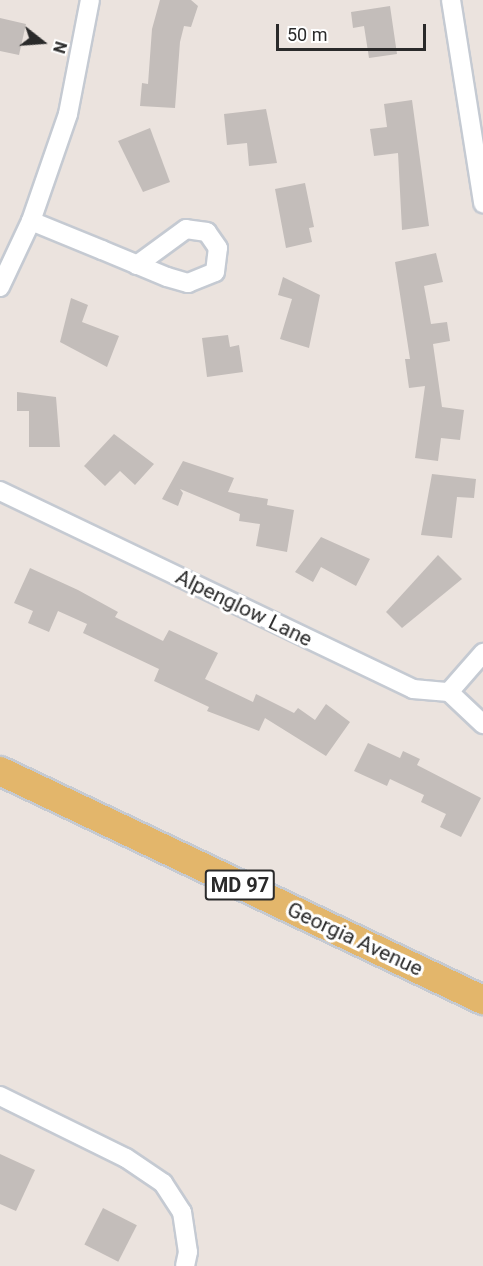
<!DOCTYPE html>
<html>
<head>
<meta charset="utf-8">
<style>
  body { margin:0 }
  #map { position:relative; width:483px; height:1266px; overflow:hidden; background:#ebe3de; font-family:Roboto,sans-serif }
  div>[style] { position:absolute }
  .building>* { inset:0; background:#c3bdba; transform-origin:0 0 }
  .roads { filter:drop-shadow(2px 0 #c5cad2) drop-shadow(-2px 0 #c5cad2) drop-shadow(0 2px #c5cad2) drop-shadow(0 -2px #c5cad2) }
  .minor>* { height:18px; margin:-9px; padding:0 9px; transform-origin:9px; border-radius:9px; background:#fff }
  .primary>* { height:28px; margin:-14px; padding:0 14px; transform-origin:14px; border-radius:14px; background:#e3b66b }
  span { translate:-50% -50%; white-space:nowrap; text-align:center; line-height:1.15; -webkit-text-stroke:6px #fff; paint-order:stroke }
  .shield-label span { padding:2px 4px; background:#fff; border:2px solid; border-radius:4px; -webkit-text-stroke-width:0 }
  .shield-label { font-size:20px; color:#2a2a2a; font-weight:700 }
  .street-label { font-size:21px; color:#2a2a2a }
  .north { position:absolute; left:12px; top:12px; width:60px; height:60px; -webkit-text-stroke:4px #fff; paint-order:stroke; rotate:107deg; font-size:16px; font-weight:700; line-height:24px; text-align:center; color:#2a2a2a }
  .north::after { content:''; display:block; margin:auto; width:21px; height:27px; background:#2a2a2a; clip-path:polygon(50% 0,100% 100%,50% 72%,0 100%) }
  .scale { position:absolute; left:276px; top:24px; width:150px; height:27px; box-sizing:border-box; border:3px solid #2a2a2a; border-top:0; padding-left:8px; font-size:18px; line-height:21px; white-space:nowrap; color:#2a2a2a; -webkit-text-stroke:4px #fff; paint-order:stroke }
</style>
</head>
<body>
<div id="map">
  <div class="building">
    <div style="clip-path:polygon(160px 0,191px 0,198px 6px,191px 27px,184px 26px,180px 42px,175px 108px,140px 106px,142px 83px,148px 84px,152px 29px)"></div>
    <div style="clip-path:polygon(390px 6px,397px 54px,369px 58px,364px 26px,353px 28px,351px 12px)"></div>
    <div style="clip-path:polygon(0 18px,26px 24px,19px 55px,0 51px)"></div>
    <div style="clip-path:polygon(412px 100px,429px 226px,402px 230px,398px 153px,374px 156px,370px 129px,387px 127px,384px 104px)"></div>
    <div style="clip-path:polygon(266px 109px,277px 163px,249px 166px,247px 143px,227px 145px,224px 114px)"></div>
    <div style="clip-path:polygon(150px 128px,170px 182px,143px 192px,118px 141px)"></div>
    <div style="clip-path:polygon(305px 183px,314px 227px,309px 228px,312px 242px,286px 248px,275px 189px)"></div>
    <div style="clip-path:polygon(436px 253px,443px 282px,424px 286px,431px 324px,447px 322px,450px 341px,433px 344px,442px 407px,464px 410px,460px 440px,441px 438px,438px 461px,415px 458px,425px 386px,409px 388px,405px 359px,410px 359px,395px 262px)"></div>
    <div style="clip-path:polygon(283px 277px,320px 295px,309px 348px,280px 339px,292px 299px,278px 295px)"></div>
    <div style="clip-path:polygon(71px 298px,88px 305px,82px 322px,119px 336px,107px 367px,60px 342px)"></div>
    <div style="clip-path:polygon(228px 335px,230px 347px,239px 345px,243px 372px,207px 377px,202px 338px)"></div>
    <div style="clip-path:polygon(17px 392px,56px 397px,60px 447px,29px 447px,29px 411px,17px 411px)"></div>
    <div style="clip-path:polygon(114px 434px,154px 464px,135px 485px,120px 471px,105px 486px,84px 466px)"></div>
    <div style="clip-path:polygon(183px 461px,234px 478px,228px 492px,268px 499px,267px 505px,294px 510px,287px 552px,256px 546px,260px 524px,239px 521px,240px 514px,180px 489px,183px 493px,178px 506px,162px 499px)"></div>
    <div style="clip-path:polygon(432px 474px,476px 479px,474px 498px,457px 497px,452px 538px,421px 535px)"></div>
    <div style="clip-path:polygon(321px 537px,370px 559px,356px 586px,321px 567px,313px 582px,295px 572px)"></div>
    <div style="clip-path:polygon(438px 555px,462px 579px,402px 628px,386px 612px)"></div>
    <div style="clip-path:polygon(30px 568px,78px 590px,118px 612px,115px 617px,163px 641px,169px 630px,218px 653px,205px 679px,253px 702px,256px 694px,294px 713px,298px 708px,315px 720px,326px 704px,350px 722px,326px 756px,265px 718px,259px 731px,207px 711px,209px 707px,154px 681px,159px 669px,83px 633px,87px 624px,58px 611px,49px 632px,28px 623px,33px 611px,14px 603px)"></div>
    <div style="clip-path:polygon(368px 743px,400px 758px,403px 751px,420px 759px,417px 765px,481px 798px,461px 837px,440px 827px,446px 814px,421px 802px,424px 795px,390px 779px,387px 786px,354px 771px)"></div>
    <div style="clip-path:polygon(0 1154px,35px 1170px,16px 1211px,0 1204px)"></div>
    <div style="left:103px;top:1208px;width:38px;height:41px;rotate:27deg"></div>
  </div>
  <div class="roads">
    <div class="minor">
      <div style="left:451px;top:0;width:206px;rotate:81deg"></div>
      <div style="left:31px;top:221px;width:77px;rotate:22.2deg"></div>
      <div style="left:102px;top:250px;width:70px;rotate:22.6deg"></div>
      <div style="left:167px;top:277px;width:22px;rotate:16deg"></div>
      <div style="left:188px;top:283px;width:29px;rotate:-22deg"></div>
      <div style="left:215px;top:272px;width:24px;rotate:-83deg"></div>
      <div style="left:218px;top:248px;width:19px;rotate:-125deg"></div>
      <div style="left:207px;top:232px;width:21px;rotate:-172deg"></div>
      <div style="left:186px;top:229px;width:61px;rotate:143.7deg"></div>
      <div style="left:0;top:287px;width:73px;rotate:-64.8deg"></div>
      <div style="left:31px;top:221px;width:113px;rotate:-70.9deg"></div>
      <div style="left:68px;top:114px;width:116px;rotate:-79.1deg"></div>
      <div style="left:0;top:491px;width:458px;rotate:25.6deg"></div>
      <div style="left:413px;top:689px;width:36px;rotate:5deg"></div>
      <div style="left:449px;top:692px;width:47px;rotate:43.3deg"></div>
      <div style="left:449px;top:692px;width:52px;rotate:-48.9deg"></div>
      <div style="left:0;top:1096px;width:140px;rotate:26.2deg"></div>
      <div style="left:126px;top:1158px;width:45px;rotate:34deg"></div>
      <div style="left:163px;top:1183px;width:35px;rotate:57deg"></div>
      <div style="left:182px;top:1212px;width:40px;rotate:81.5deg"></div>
      <div style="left:188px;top:1252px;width:14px;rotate:102deg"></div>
    </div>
    <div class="primary">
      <div style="left:0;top:771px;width:535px;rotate:25.37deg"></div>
    </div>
  </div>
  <div class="shield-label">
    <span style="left:240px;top:885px">MD 97</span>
  </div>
  <div class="street-label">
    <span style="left:244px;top:608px;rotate:26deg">Alpenglow Lane</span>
    <span style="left:355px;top:939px;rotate:25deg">Georgia Avenue</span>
  </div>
  <div class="north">N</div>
  <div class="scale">50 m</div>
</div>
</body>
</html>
